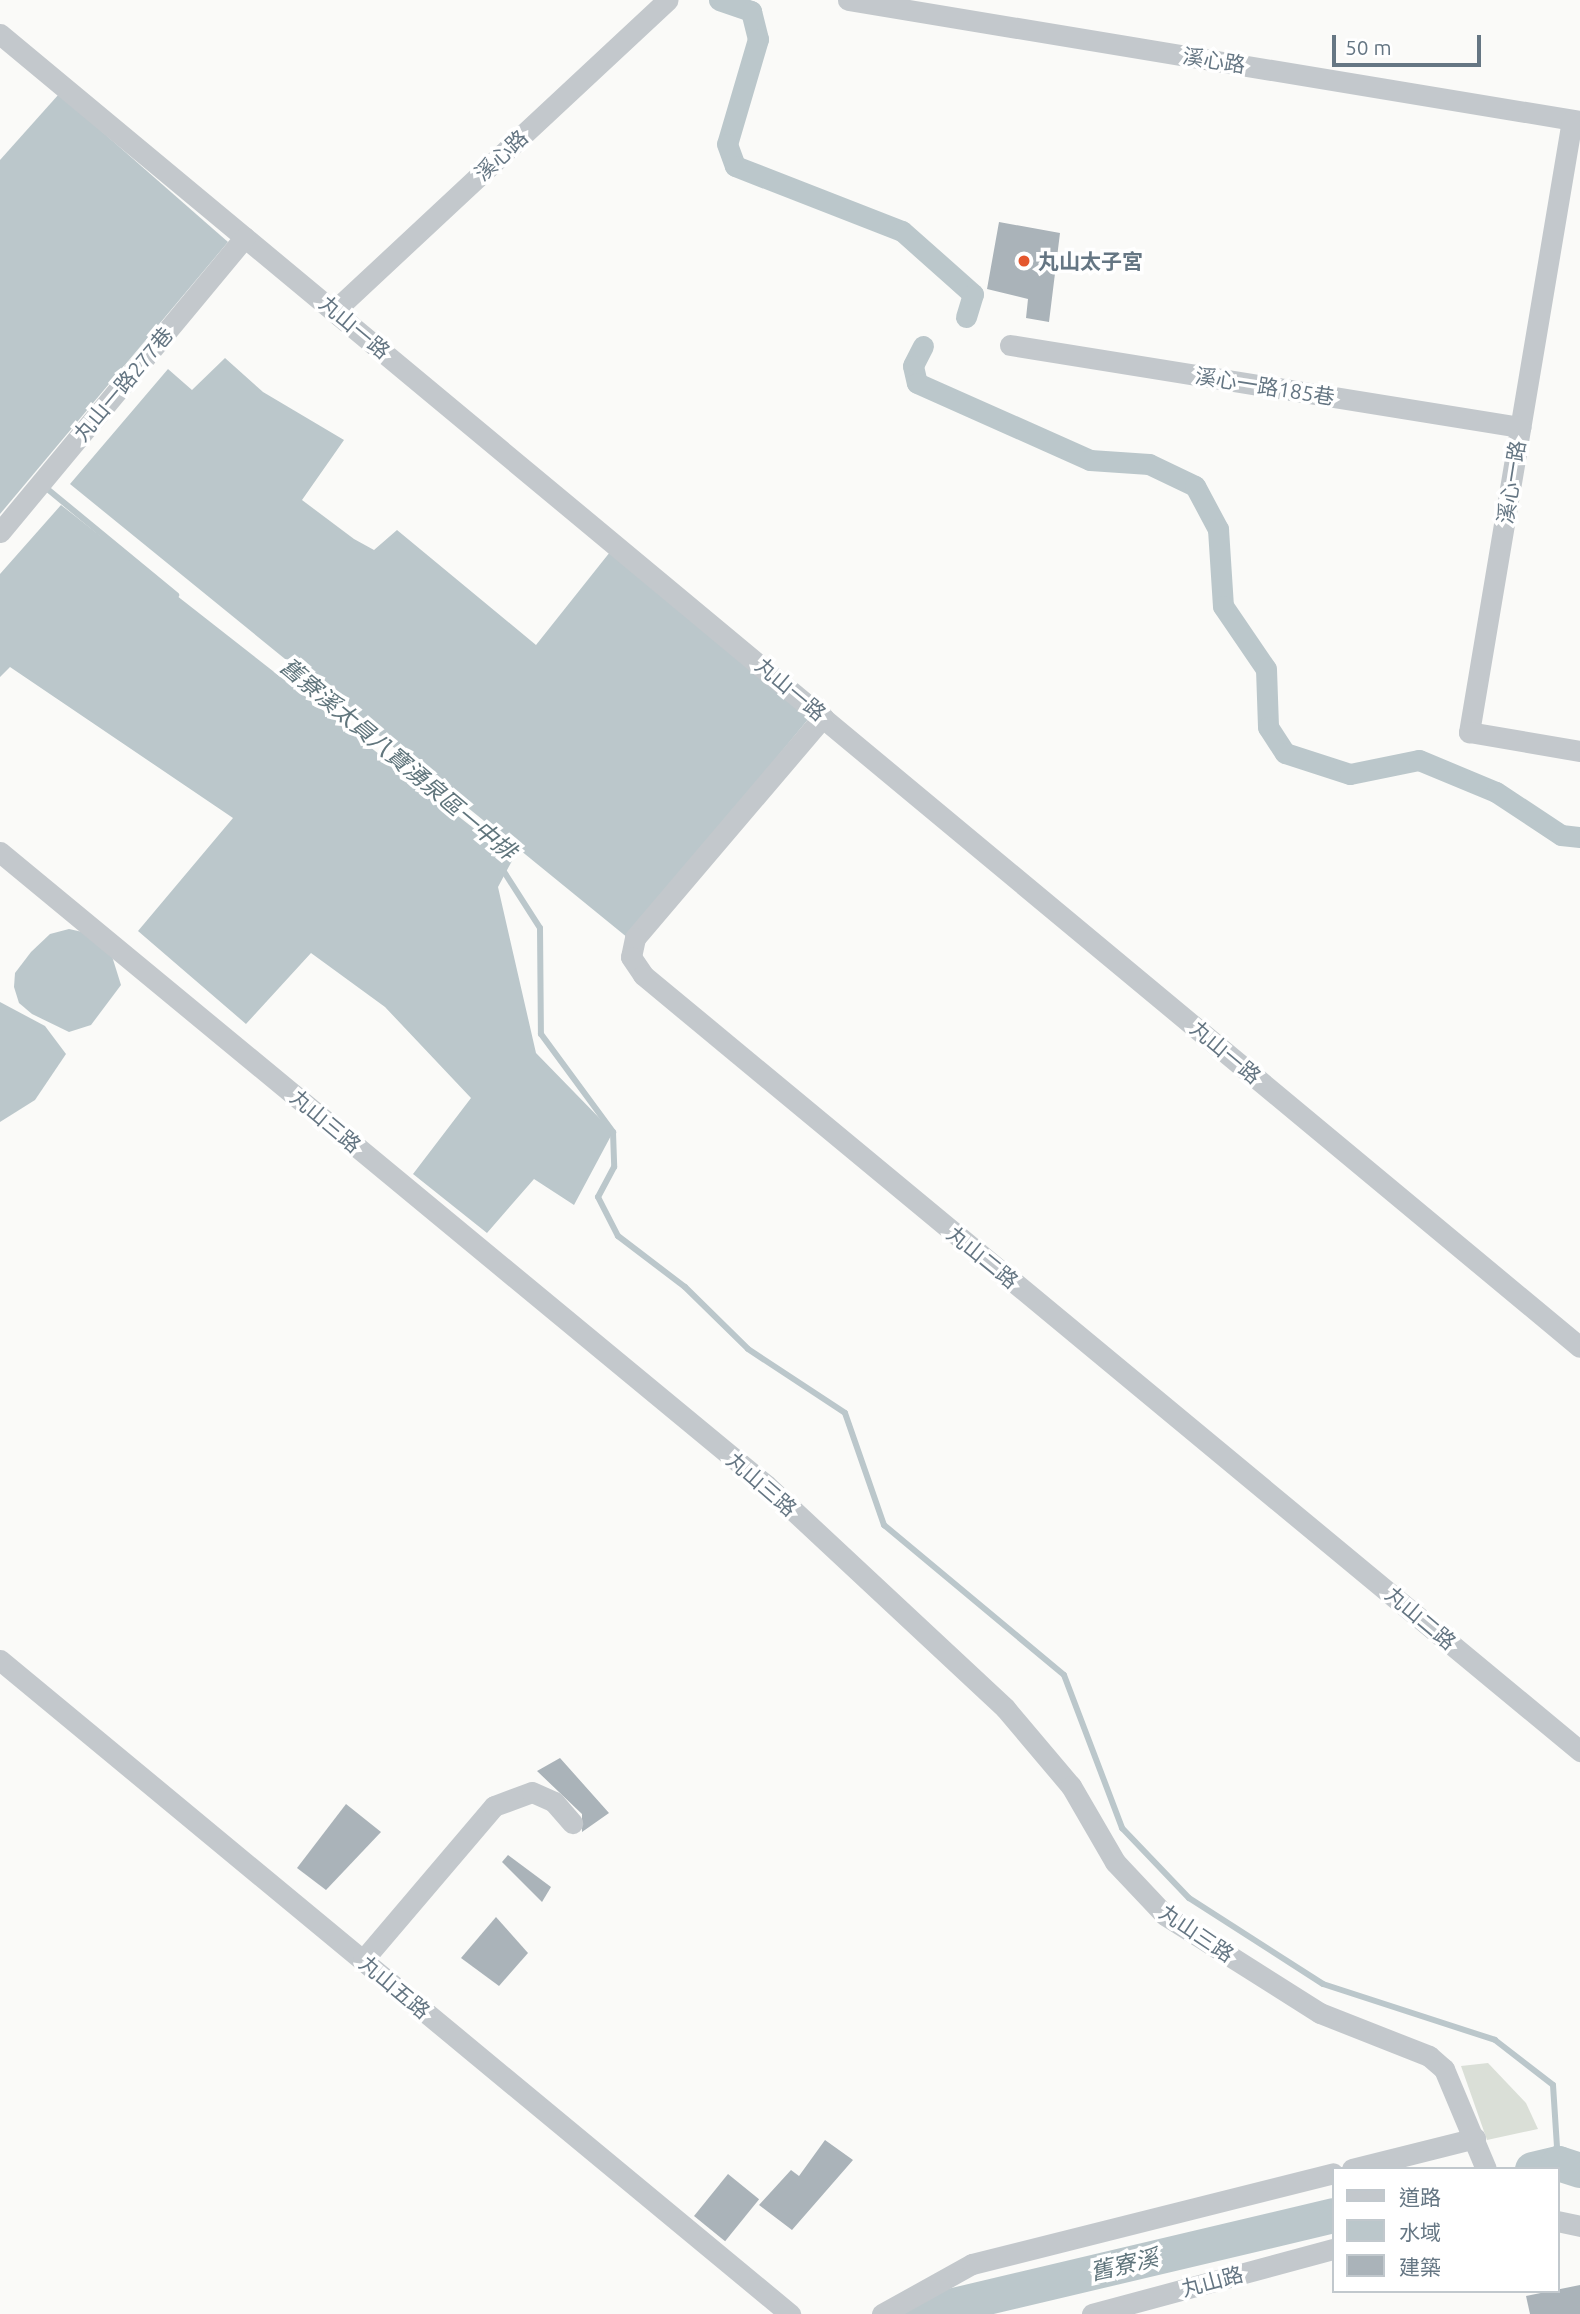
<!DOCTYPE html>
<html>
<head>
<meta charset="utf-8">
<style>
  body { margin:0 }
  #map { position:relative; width:1580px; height:2314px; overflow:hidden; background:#fafaf8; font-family:Ubuntu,"Noto Sans TC",sans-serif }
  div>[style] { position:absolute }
  .green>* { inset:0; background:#dadfd7 }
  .water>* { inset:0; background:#bbc7cb }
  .stream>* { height:6px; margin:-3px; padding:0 3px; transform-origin:3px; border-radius:3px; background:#bbc7cb }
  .canal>* { height:21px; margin:-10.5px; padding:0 10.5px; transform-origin:10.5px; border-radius:10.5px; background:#bbc7cb }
  .river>* { height:35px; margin:-17.5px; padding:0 17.5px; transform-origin:17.5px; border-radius:17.5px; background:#bbc7cb }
  .building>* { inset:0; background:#aab3b9; transform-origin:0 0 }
  .minor>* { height:21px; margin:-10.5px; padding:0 10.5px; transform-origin:10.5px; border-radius:10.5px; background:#c3c8cc }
  .dots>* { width:19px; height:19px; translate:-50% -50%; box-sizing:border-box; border:4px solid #fff; border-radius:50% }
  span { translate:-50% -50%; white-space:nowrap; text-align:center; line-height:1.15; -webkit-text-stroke:7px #fff; paint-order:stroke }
  .street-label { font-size:21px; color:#657683 }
  .poi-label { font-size:21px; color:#657683; font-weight:700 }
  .left { translate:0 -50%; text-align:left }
  .water-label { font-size:23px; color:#60757c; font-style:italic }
  .legend { position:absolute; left:1332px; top:2167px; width:228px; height:126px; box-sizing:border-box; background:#fff; border:2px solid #c1c8cd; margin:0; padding:9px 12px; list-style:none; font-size:21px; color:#657683 }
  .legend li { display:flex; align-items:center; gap:14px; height:35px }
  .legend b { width:35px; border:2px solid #c1c8cd }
  .scale { position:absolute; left:1332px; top:35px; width:149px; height:32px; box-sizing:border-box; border:4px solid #657683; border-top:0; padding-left:9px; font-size:21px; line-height:24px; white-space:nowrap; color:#657683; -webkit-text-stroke:5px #fff; paint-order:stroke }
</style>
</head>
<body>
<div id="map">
  <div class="green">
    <div style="clip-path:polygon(1488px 2063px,1526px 2103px,1538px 2129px,1487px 2140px,1461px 2066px)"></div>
  </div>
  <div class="water">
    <div style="clip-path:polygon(59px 94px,228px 242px,0 514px,0 160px)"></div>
    <div style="clip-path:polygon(225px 358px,263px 392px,344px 440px,302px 500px,354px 539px,374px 550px,397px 530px,536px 645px,610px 552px,810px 717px,628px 938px,70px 484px,168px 369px,192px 390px)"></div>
    <div style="clip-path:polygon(61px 505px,513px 859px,498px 887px,536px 1053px,613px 1132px,574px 1205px,534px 1179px,487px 1233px,413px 1174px,471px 1098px,385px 1007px,311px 953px,246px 1024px,138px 931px,233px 818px,10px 667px,0 677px,0 574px)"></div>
    <div style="clip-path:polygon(69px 929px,87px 933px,111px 953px,121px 985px,91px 1025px,69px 1032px,32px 1014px,19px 1003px,14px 987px,15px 973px,31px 952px,50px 934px)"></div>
    <div style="clip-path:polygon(0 1002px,45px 1026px,66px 1054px,35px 1100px,0 1122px)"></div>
  </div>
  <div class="stream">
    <div style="left:45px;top:487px;width:170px;rotate:39.5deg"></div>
    <div style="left:501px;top:867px;width:72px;rotate:57.4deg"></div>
    <div style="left:540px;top:928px;width:106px;rotate:89.5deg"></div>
    <div style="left:541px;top:1034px;width:122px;rotate:53.7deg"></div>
    <div style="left:613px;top:1132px;width:35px;rotate:88deg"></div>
    <div style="left:614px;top:1167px;width:34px;rotate:118deg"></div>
    <div style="left:598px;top:1197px;width:44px;rotate:62.9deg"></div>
    <div style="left:618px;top:1236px;width:84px;rotate:37.3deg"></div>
    <div style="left:685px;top:1287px;width:88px;rotate:44.5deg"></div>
    <div style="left:748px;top:1349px;width:116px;rotate:33.4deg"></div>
    <div style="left:845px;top:1413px;width:119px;rotate:70.8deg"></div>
    <div style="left:884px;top:1525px;width:234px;rotate:39.8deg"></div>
    <div style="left:1064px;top:1675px;width:164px;rotate:69.2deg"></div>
    <div style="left:1122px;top:1828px;width:97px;rotate:46.3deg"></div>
    <div style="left:1189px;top:1898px;width:159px;rotate:32.7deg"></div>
    <div style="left:1323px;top:1984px;width:181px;rotate:18deg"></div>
    <div style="left:1495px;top:2040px;width:73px;rotate:37.8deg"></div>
    <div style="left:1553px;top:2085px;width:78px;rotate:86.3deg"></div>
  </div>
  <div class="canal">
    <div style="left:719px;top:0;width:34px;rotate:19deg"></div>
    <div style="left:751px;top:11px;width:29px;rotate:76deg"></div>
    <div style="left:758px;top:39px;width:109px;rotate:106.4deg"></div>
    <div style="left:727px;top:144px;width:23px;rotate:70deg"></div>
    <div style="left:735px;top:166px;width:179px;rotate:21.3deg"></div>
    <div style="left:902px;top:231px;width:95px;rotate:41.6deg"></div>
    <div style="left:973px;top:294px;width:24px;rotate:107deg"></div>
    <div style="left:923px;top:346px;width:22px;rotate:117deg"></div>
    <div style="left:913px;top:366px;width:17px;rotate:77deg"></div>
    <div style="left:917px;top:383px;width:189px;rotate:24deg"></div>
    <div style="left:1090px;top:460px;width:59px;rotate:3.9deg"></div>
    <div style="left:1149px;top:464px;width:51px;rotate:25.6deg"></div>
    <div style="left:1195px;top:486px;width:49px;rotate:61.9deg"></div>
    <div style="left:1218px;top:529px;width:77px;rotate:86.3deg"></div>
    <div style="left:1223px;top:606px;width:76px;rotate:55.7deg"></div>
    <div style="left:1266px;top:669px;width:58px;rotate:88deg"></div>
    <div style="left:1268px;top:727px;width:31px;rotate:57deg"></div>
    <div style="left:1285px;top:753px;width:68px;rotate:17.9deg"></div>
    <div style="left:1350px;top:774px;width:70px;rotate:-11.5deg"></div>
    <div style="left:1419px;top:760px;width:83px;rotate:22.6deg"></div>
    <div style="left:1496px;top:792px;width:78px;rotate:33.5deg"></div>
    <div style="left:1561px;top:835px;width:19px;rotate:6deg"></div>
  </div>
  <div class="river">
    <div style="left:1532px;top:2169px;width:27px;rotate:-13deg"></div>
    <div style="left:1558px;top:2163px;width:23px;rotate:18deg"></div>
    <div style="left:915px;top:2314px;width:430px;rotate:-13.3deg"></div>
  </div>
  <div class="building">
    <div style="clip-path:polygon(999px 222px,1060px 233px,1049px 322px,1026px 318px,1028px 299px,987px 289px)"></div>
    <div style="clip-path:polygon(560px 1758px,609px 1813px,582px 1832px,582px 1814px,537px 1771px)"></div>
    <div style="clip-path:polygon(346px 1804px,381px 1832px,326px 1890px,297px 1868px)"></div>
    <div style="clip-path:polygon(508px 1855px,551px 1887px,542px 1902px,502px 1862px)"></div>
    <div style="clip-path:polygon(496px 1917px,528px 1953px,499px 1986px,461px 1958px)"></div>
    <div style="clip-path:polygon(825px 2140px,853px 2160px,792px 2230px,759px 2205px,791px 2170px,799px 2176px)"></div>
    <div style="left:728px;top:2174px;width:40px;height:54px;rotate:39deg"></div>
    <div style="clip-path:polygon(1580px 2285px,1580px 2314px,1530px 2314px,1526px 2296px)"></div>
  </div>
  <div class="minor">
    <div style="left:848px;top:0;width:742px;rotate:9.39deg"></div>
    <div style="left:0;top:34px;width:2054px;rotate:39.73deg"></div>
    <div style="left:1572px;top:120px;width:621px;rotate:99.55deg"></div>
    <div style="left:1469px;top:732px;width:113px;rotate:9.7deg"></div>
    <div style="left:334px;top:311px;width:456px;rotate:-43deg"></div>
    <div style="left:1010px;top:345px;width:517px;rotate:9.13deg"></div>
    <div style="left:0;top:532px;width:383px;rotate:-50.3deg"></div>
    <div style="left:823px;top:717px;width:290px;rotate:130.4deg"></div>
    <div style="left:635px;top:938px;width:19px;rotate:102deg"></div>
    <div style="left:631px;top:957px;width:22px;rotate:56deg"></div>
    <div style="left:643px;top:975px;width:1217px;rotate:39.63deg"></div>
    <div style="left:0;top:852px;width:994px;rotate:39.57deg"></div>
    <div style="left:766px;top:1485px;width:327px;rotate:43deg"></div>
    <div style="left:1005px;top:1708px;width:102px;rotate:49.8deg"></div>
    <div style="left:1071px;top:1786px;width:88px;rotate:59.9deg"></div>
    <div style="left:1115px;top:1862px;width:73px;rotate:46.7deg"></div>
    <div style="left:1165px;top:1915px;width:183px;rotate:32.3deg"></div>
    <div style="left:1320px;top:2013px;width:117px;rotate:21.5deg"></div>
    <div style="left:1429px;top:2056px;width:20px;rotate:41deg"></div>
    <div style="left:1444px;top:2069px;width:108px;rotate:67.2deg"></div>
    <div style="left:0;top:1660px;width:1026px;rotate:39.62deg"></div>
    <div style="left:363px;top:1960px;width:202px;rotate:-49.6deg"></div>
    <div style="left:494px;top:1806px;width:40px;rotate:-20.2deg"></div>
    <div style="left:532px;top:1792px;width:24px;rotate:24deg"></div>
    <div style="left:554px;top:1802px;width:28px;rotate:49deg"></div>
    <div style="left:1352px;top:2169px;width:127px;rotate:-14.1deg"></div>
    <div style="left:1557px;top:2221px;width:24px;rotate:12deg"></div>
    <div style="left:882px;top:2314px;width:103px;rotate:-29.1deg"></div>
    <div style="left:972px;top:2264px;width:372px;rotate:-14.1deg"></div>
    <div style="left:1092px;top:2314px;width:250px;rotate:-15.1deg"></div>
  </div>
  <div class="dots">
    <div style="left:1024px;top:261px;background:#e4572e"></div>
  </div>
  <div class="street-label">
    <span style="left:1214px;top:60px;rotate:9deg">溪心路</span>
    <span style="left:501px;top:155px;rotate:-43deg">溪心路</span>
    <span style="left:355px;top:327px;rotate:40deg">丸山一路</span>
    <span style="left:123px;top:384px;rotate:-50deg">丸山一路277巷</span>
    <span style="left:1265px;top:386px;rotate:9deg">溪心一路185巷</span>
    <span style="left:1511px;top:482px;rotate:-81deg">溪心一路</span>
    <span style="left:791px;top:689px;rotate:40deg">丸山一路</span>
    <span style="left:1226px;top:1052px;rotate:40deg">丸山一路</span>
    <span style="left:326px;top:1121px;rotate:40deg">丸山三路</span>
    <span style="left:983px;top:1257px;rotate:39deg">丸山二路</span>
    <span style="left:762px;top:1484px;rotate:41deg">丸山三路</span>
    <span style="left:1421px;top:1618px;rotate:40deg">丸山二路</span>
    <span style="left:1197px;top:1933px;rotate:34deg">丸山三路</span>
    <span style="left:395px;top:1987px;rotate:40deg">丸山五路</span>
    <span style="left:1212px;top:2281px;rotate:-15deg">丸山路</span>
  </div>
  <div class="poi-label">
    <span class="left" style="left:1038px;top:261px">丸山太子宮</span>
  </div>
  <div class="water-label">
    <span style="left:398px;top:759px;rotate:40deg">舊寮溪太員八寶湧泉區一中排</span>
    <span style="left:1124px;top:2265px;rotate:-13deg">舊寮溪</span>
  </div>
  <ul class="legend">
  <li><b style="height:9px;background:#c3c8cc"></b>道路</li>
  <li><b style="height:19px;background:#bbc7cb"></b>水域</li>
  <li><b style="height:19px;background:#aab3b9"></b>建築</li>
  </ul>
  <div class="scale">50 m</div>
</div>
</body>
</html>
